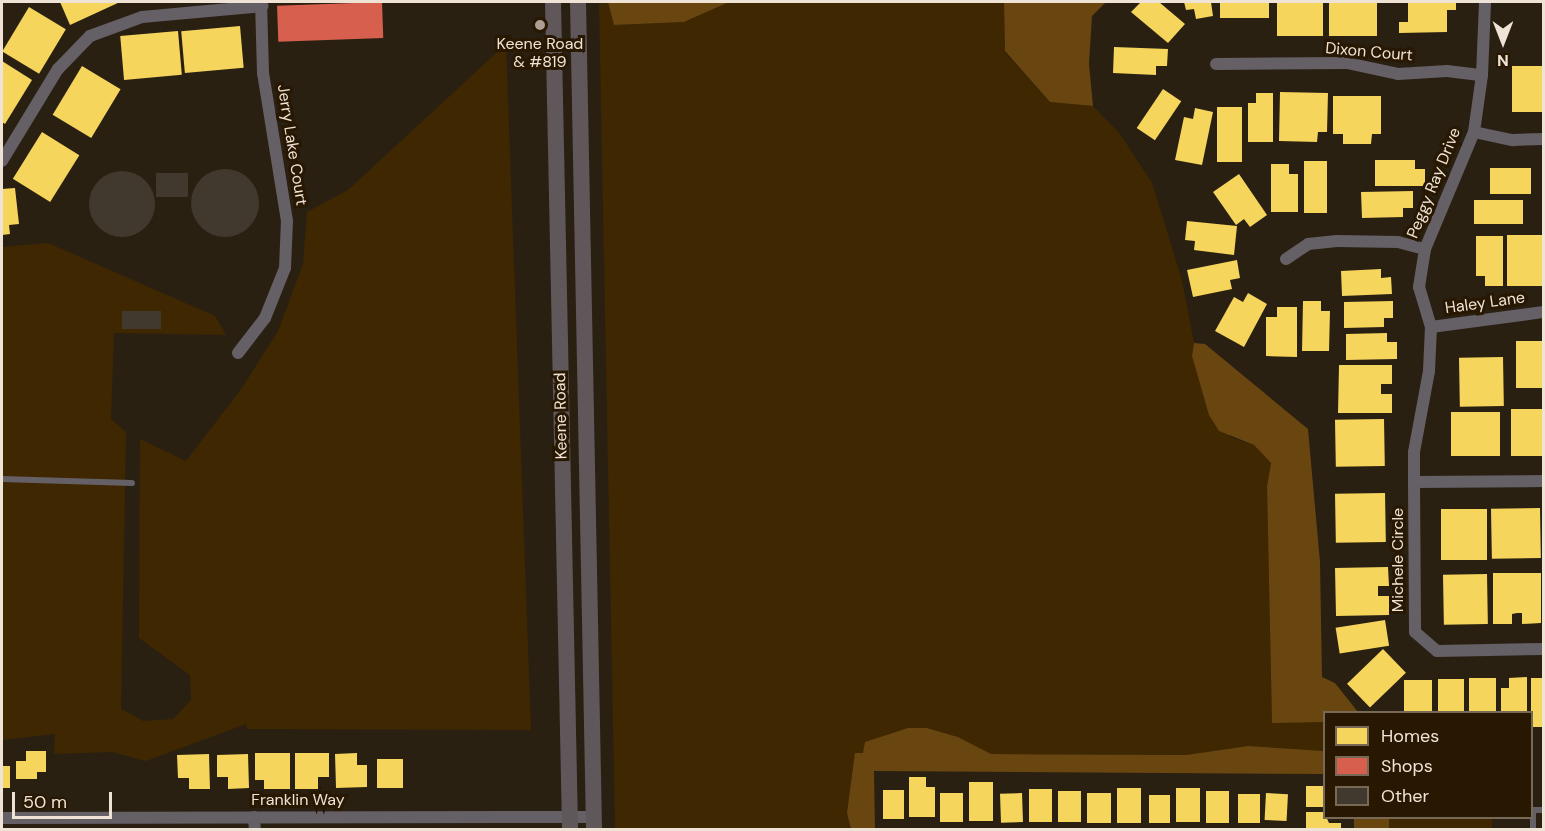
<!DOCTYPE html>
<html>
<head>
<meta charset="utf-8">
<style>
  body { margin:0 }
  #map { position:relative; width:1545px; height:831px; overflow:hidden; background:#292012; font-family:"DM Sans",sans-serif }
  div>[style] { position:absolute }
  .green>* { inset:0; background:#3f2702; transform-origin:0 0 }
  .water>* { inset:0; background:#69450f; transform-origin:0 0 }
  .homes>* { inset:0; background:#f6d55c; transform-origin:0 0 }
  .shops>* { inset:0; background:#d6604d; transform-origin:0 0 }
  .building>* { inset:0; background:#41392e; transform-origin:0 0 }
  .round { border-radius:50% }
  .service>* { height:6px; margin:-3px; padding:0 3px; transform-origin:3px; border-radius:3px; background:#655f66 }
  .minor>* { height:12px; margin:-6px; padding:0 6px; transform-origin:6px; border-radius:6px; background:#655f66 }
  .secondary>* { height:16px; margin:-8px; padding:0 8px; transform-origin:8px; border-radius:8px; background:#60575b }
  .dots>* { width:16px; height:16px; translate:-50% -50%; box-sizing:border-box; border:3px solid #281701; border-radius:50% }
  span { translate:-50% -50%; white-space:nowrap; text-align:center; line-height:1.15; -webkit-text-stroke:6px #281701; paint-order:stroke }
  .poi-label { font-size:16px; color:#efe3d5 }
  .street-label { font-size:16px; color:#efe3d5 }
  .frame { position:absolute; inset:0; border:3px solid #efe3d5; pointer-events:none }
  .legend { position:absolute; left:1323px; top:711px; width:210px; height:108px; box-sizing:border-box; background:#281701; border:2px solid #786956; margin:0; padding:8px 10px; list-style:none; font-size:18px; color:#efe3d5 }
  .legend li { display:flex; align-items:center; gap:12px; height:30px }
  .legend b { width:30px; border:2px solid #786956 }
  .north { position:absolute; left:1473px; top:12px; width:60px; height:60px; -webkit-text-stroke:4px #281701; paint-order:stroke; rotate:180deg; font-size:16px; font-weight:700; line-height:24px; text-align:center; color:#efe3d5 }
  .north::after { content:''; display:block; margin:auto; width:21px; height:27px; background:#efe3d5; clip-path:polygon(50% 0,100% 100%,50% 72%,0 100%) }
  .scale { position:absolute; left:12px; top:792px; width:100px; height:27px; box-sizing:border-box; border:3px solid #efe3d5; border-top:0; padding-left:8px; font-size:18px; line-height:21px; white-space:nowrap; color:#efe3d5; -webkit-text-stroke:4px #281701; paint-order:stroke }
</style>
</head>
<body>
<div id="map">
  <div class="green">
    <div style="clip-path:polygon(599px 2px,608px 2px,614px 25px,684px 22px,729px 2px,1004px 2px,1005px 52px,1050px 102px,1093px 106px,1120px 134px,1152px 183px,1182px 280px,1194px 343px,1192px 356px,1230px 437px,1254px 445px,1271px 463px,1267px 486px,1272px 722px,1324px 722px,1324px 751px,1248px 746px,1186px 755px,990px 754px,958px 737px,927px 728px,866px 742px,847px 813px,851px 829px,615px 829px)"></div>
    <div style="clip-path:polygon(506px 44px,531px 730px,247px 729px,246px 724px,146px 761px,112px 752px,54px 754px,55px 734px,2px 740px,2px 247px,48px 243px,215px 316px,226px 335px,114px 333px,111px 419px,126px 432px,121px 709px,143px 721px,173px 719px,191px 700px,190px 675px,139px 638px,140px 439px,186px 461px,242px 388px,278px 331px,303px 264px,307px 212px,348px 190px)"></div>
    <div style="left:1389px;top:818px;width:103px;height:11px"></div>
  </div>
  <div class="water">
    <div style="clip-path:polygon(608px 2px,729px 2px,684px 22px,614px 25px)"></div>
    <div style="clip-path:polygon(1004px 2px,1106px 2px,1092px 16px,1089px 64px,1093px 106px,1050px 102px,1005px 51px)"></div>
    <div style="clip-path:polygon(1194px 343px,1205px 344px,1308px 429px,1320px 562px,1322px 677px,1335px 683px,1358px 712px,1324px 712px,1324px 722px,1272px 723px,1267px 486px,1271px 463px,1254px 445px,1219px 431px,1209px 415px,1192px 356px)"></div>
    <div style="clip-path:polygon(908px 728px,927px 728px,958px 737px,991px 754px,1186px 755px,1248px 746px,1324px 751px,1324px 774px,874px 771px,875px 829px,851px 829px,847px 813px,855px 753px,863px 753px,865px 742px)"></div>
    <div style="left:1354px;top:818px;width:35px;height:11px"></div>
  </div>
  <div class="homes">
    <div style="clip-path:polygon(60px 2px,120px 2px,70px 25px)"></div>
    <div style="clip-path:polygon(1141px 2px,1159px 2px,1185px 24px,1168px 43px,1131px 12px)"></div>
    <div style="clip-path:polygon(1184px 2px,1211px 2px,1213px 16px,1196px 19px,1194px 9px,1186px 10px)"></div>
    <div style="left:1220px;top:2px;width:49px;height:16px"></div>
    <div style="left:1277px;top:2px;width:46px;height:34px"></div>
    <div style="left:1329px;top:2px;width:48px;height:34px"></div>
    <div style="clip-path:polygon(1408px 2px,1456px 2px,1456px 10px,1447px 10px,1447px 32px,1399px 33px,1399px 22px,1408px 22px)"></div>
    <div style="left:29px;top:7px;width:43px;height:52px;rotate:31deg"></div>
    <div style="left:240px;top:26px;width:42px;height:59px;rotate:85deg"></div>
    <div style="left:178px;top:31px;width:44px;height:58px;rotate:85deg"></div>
    <div style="clip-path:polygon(1114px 47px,1168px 49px,1167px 66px,1156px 66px,1156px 75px,1113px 73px)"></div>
    <div style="clip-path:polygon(2px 61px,32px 80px,5px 124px,2px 122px)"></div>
    <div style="left:82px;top:66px;width:45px;height:57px;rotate:31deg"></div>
    <div style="left:1512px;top:66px;width:32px;height:46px"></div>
    <div style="left:1163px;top:89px;width:22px;height:47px;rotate:34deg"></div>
    <div style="clip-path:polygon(1280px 92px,1328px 93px,1327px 132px,1318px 132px,1317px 142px,1279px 141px)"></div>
    <div style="clip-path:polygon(1256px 93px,1273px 93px,1273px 142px,1248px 142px,1248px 103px,1256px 103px)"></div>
    <div style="clip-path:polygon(1333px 96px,1381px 96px,1381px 134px,1372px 134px,1371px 144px,1343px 144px,1343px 134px,1333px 134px)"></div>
    <div style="left:1217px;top:107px;width:25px;height:55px"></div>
    <div style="clip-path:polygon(1195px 108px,1213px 112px,1202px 165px,1175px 160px,1184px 117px,1193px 119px)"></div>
    <div style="left:42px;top:132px;width:44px;height:55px;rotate:32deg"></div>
    <div style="clip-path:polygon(1375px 160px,1415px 160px,1415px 169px,1425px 169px,1425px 186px,1375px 186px)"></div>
    <div style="left:1304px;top:161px;width:23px;height:52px"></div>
    <div style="clip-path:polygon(1271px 164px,1289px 164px,1289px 174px,1298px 174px,1298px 212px,1271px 212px)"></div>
    <div style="left:1490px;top:168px;width:41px;height:26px"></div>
    <div style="clip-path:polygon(1239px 174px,1267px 215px,1250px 227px,1244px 219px,1236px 225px,1213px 192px)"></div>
    <div style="clip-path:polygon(15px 188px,19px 224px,9px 225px,10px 234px,2px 235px,2px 189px)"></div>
    <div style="clip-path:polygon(1413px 191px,1413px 208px,1403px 208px,1403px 217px,1362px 218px,1361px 192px)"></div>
    <div style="left:1474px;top:200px;width:49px;height:24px"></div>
    <div style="clip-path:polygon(1187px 221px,1237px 226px,1234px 255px,1194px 250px,1195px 241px,1185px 240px)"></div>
    <div style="left:1507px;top:235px;width:37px;height:51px"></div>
    <div style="clip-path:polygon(1476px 236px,1503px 236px,1503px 286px,1485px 286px,1485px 276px,1476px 276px)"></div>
    <div style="clip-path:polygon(1237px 260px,1240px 278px,1230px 280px,1232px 289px,1193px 297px,1187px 270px)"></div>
    <div style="clip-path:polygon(1381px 269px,1381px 278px,1391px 277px,1392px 294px,1342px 296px,1341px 271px)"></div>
    <div style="clip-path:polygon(1248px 293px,1267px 304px,1244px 347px,1215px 331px,1234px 297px,1243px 302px)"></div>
    <div style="clip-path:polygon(1303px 301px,1321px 301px,1321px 311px,1330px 311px,1329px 351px,1302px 351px)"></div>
    <div style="clip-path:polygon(1393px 301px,1393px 318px,1384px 318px,1384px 327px,1344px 328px,1344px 302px)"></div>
    <div style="clip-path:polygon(1277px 307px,1297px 307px,1297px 357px,1266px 356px,1266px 317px,1277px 317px)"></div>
    <div style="clip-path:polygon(1387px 333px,1387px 342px,1397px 342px,1397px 359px,1346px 360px,1346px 334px)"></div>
    <div style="left:1516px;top:341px;width:28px;height:47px"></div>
    <div style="left:1503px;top:357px;width:49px;height:44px;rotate:89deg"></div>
    <div style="clip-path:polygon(1339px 365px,1392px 365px,1392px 384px,1381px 384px,1381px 394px,1392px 394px,1392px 413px,1338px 413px)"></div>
    <div style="left:1511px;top:409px;width:33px;height:47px"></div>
    <div style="left:1500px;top:412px;width:44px;height:49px;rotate:90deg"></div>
    <div style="left:1384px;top:419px;width:47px;height:49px;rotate:89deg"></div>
    <div style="left:1385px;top:493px;width:49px;height:50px;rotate:89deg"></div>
    <div style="left:1540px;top:508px;width:50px;height:49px;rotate:89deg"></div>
    <div style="left:1441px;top:509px;width:46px;height:51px"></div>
    <div style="clip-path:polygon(1388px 567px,1389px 586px,1378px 586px,1378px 596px,1389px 596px,1389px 615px,1336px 616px,1335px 568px)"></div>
    <div style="clip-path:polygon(1493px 573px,1541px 573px,1541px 623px,1522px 624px,1522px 613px,1517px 613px,1512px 614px,1512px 624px,1493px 624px)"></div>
    <div style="left:1487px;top:574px;width:50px;height:44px;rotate:89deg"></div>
    <div style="left:1385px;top:620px;width:26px;height:50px;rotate:81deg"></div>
    <div style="left:1383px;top:649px;width:33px;height:50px;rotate:46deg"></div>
    <div style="clip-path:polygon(1527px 677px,1527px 712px,1501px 712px,1501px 688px,1509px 688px,1509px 678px)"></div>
    <div style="left:1469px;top:678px;width:27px;height:34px"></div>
    <div style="left:1531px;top:678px;width:13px;height:49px"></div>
    <div style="left:1438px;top:679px;width:26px;height:33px"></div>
    <div style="left:1404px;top:680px;width:28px;height:32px"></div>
    <div style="clip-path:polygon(26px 751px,46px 751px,46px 772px,37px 772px,37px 779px,16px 779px,16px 761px,26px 761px)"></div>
    <div style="clip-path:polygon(255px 753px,290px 753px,290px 789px,264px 789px,264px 780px,255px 780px)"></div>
    <div style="clip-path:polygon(295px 753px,329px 753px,329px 777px,318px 777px,318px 789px,295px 789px)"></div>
    <div style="clip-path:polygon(357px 753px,357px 765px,367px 765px,367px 787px,336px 788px,335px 754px)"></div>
    <div style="clip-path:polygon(209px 754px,210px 789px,189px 789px,189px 778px,178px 778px,177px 755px)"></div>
    <div style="clip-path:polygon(248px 754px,249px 788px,228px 789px,228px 777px,217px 777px,217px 755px)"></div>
    <div style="left:377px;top:759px;width:26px;height:29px"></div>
    <div style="left:2px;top:766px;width:8px;height:22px"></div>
    <div style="clip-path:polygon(909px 777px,926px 777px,926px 787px,935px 787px,935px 817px,909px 817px)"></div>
    <div style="left:969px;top:782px;width:24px;height:39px"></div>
    <div style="left:1306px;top:786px;width:18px;height:21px"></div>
    <div style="left:1117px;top:788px;width:24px;height:35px"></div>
    <div style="left:1176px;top:788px;width:24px;height:34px"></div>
    <div style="left:1029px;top:789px;width:23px;height:33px"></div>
    <div style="left:883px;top:790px;width:21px;height:29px"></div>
    <div style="left:1058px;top:791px;width:23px;height:31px"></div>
    <div style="left:1206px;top:791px;width:23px;height:32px"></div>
    <div style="left:940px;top:793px;width:23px;height:29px"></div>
    <div style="left:1022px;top:793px;width:29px;height:22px;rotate:88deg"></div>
    <div style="left:1087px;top:793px;width:24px;height:30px"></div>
    <div style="left:1266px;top:793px;width:22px;height:27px;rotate:3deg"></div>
    <div style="left:1238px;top:794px;width:22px;height:29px"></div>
    <div style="left:1149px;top:795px;width:21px;height:28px"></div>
    <div style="clip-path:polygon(1306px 812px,1324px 812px,1329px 823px,1341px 823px,1341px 830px,1306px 830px)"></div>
  </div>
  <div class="shops">
    <div style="left:382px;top:2px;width:36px;height:105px;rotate:88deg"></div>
  </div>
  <div class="building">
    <div class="round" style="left:191px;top:169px;width:68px;height:68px"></div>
    <div class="round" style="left:89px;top:171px;width:66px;height:66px"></div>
    <div style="left:156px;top:173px;width:32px;height:24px"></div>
    <div style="left:161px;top:311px;width:18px;height:39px;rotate:90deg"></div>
  </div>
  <div class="service">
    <div style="left:2px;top:479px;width:130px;rotate:1.8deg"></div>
    <div style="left:1533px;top:830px;width:20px;rotate:-90deg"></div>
    <div style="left:1533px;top:810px;width:11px"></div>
  </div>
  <div class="minor">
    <div style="left:1216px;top:64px;width:131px;rotate:-0.4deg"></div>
    <div style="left:1347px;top:63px;width:52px;rotate:12.2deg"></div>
    <div style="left:1398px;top:74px;width:49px;rotate:-3.5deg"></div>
    <div style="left:1447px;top:71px;width:35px;rotate:7deg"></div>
    <div style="left:1474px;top:132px;width:40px;rotate:12deg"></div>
    <div style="left:1513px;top:140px;width:31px;rotate:-2deg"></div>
    <div style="left:2px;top:161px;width:108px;rotate:-58.7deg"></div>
    <div style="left:58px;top:69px;width:46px;rotate:-45.9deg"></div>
    <div style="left:90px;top:36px;width:55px;rotate:-20.1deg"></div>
    <div style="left:142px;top:17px;width:121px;rotate:-5.2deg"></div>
    <div style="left:1286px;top:259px;width:27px;rotate:-34deg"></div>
    <div style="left:1308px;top:244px;width:29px;rotate:-6deg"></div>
    <div style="left:1337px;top:241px;width:61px;rotate:0.9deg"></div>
    <div style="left:1398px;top:242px;width:28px;rotate:15deg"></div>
    <div style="left:1431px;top:327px;width:114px;rotate:-7.6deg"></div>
    <div style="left:238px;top:353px;width:44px;rotate:-52.4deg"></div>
    <div style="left:265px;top:318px;width:54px;rotate:-68.2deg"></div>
    <div style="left:285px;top:268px;width:47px;rotate:-87.6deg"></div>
    <div style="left:287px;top:221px;width:150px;rotate:-99.2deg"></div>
    <div style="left:263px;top:73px;width:71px;rotate:-91.6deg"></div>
    <div style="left:1544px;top:481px;width:130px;rotate:179.6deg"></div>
    <div style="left:1414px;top:482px;width:150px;rotate:89.6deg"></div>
    <div style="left:1415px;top:632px;width:29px;rotate:41deg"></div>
    <div style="left:1437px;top:651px;width:107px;rotate:-1.1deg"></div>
    <div style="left:1414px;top:482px;width:30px;rotate:-90deg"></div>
    <div style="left:1414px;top:452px;width:82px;rotate:-79.5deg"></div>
    <div style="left:1429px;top:371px;width:44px;rotate:-87.4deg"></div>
    <div style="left:1431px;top:327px;width:42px;rotate:-106.7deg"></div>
    <div style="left:1419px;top:287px;width:38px;rotate:-81deg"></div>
    <div style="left:1425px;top:249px;width:127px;rotate:-67.3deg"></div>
    <div style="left:1474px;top:132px;width:58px;rotate:-82deg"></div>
    <div style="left:1482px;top:75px;width:73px;rotate:-87.6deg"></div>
    <div style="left:254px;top:817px;width:13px;rotate:86deg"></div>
    <div style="left:2px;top:818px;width:592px;rotate:-0.1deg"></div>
  </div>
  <div class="secondary">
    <div style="left:553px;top:2px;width:828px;rotate:88.82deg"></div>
    <div style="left:578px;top:2px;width:828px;rotate:88.89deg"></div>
  </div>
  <div class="dots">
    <div style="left:540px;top:25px;background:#aa9f91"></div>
  </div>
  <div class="poi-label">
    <span style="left:540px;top:53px">Keene Road<br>&amp; #819</span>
  </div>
  <div class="street-label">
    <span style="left:1369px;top:52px;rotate:5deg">Dixon Court</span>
    <span style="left:292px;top:145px;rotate:81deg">Jerry Lake Court</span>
    <span style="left:1434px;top:183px;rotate:-68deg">Peggy Ray Drive</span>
    <span style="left:1485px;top:303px;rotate:-8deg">Haley Lane</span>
    <span style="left:561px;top:416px;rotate:-91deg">Keene Road</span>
    <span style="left:1398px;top:560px;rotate:-90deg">Michele Circle</span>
    <span style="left:298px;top:800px">Franklin Way</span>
  </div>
  <div class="frame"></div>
  <ul class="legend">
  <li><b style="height:16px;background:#f6d55c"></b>Homes</li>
  <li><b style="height:16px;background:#d6604d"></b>Shops</li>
  <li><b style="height:16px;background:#41392e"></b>Other</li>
  </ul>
  <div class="north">N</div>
  <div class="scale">50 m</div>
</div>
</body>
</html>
